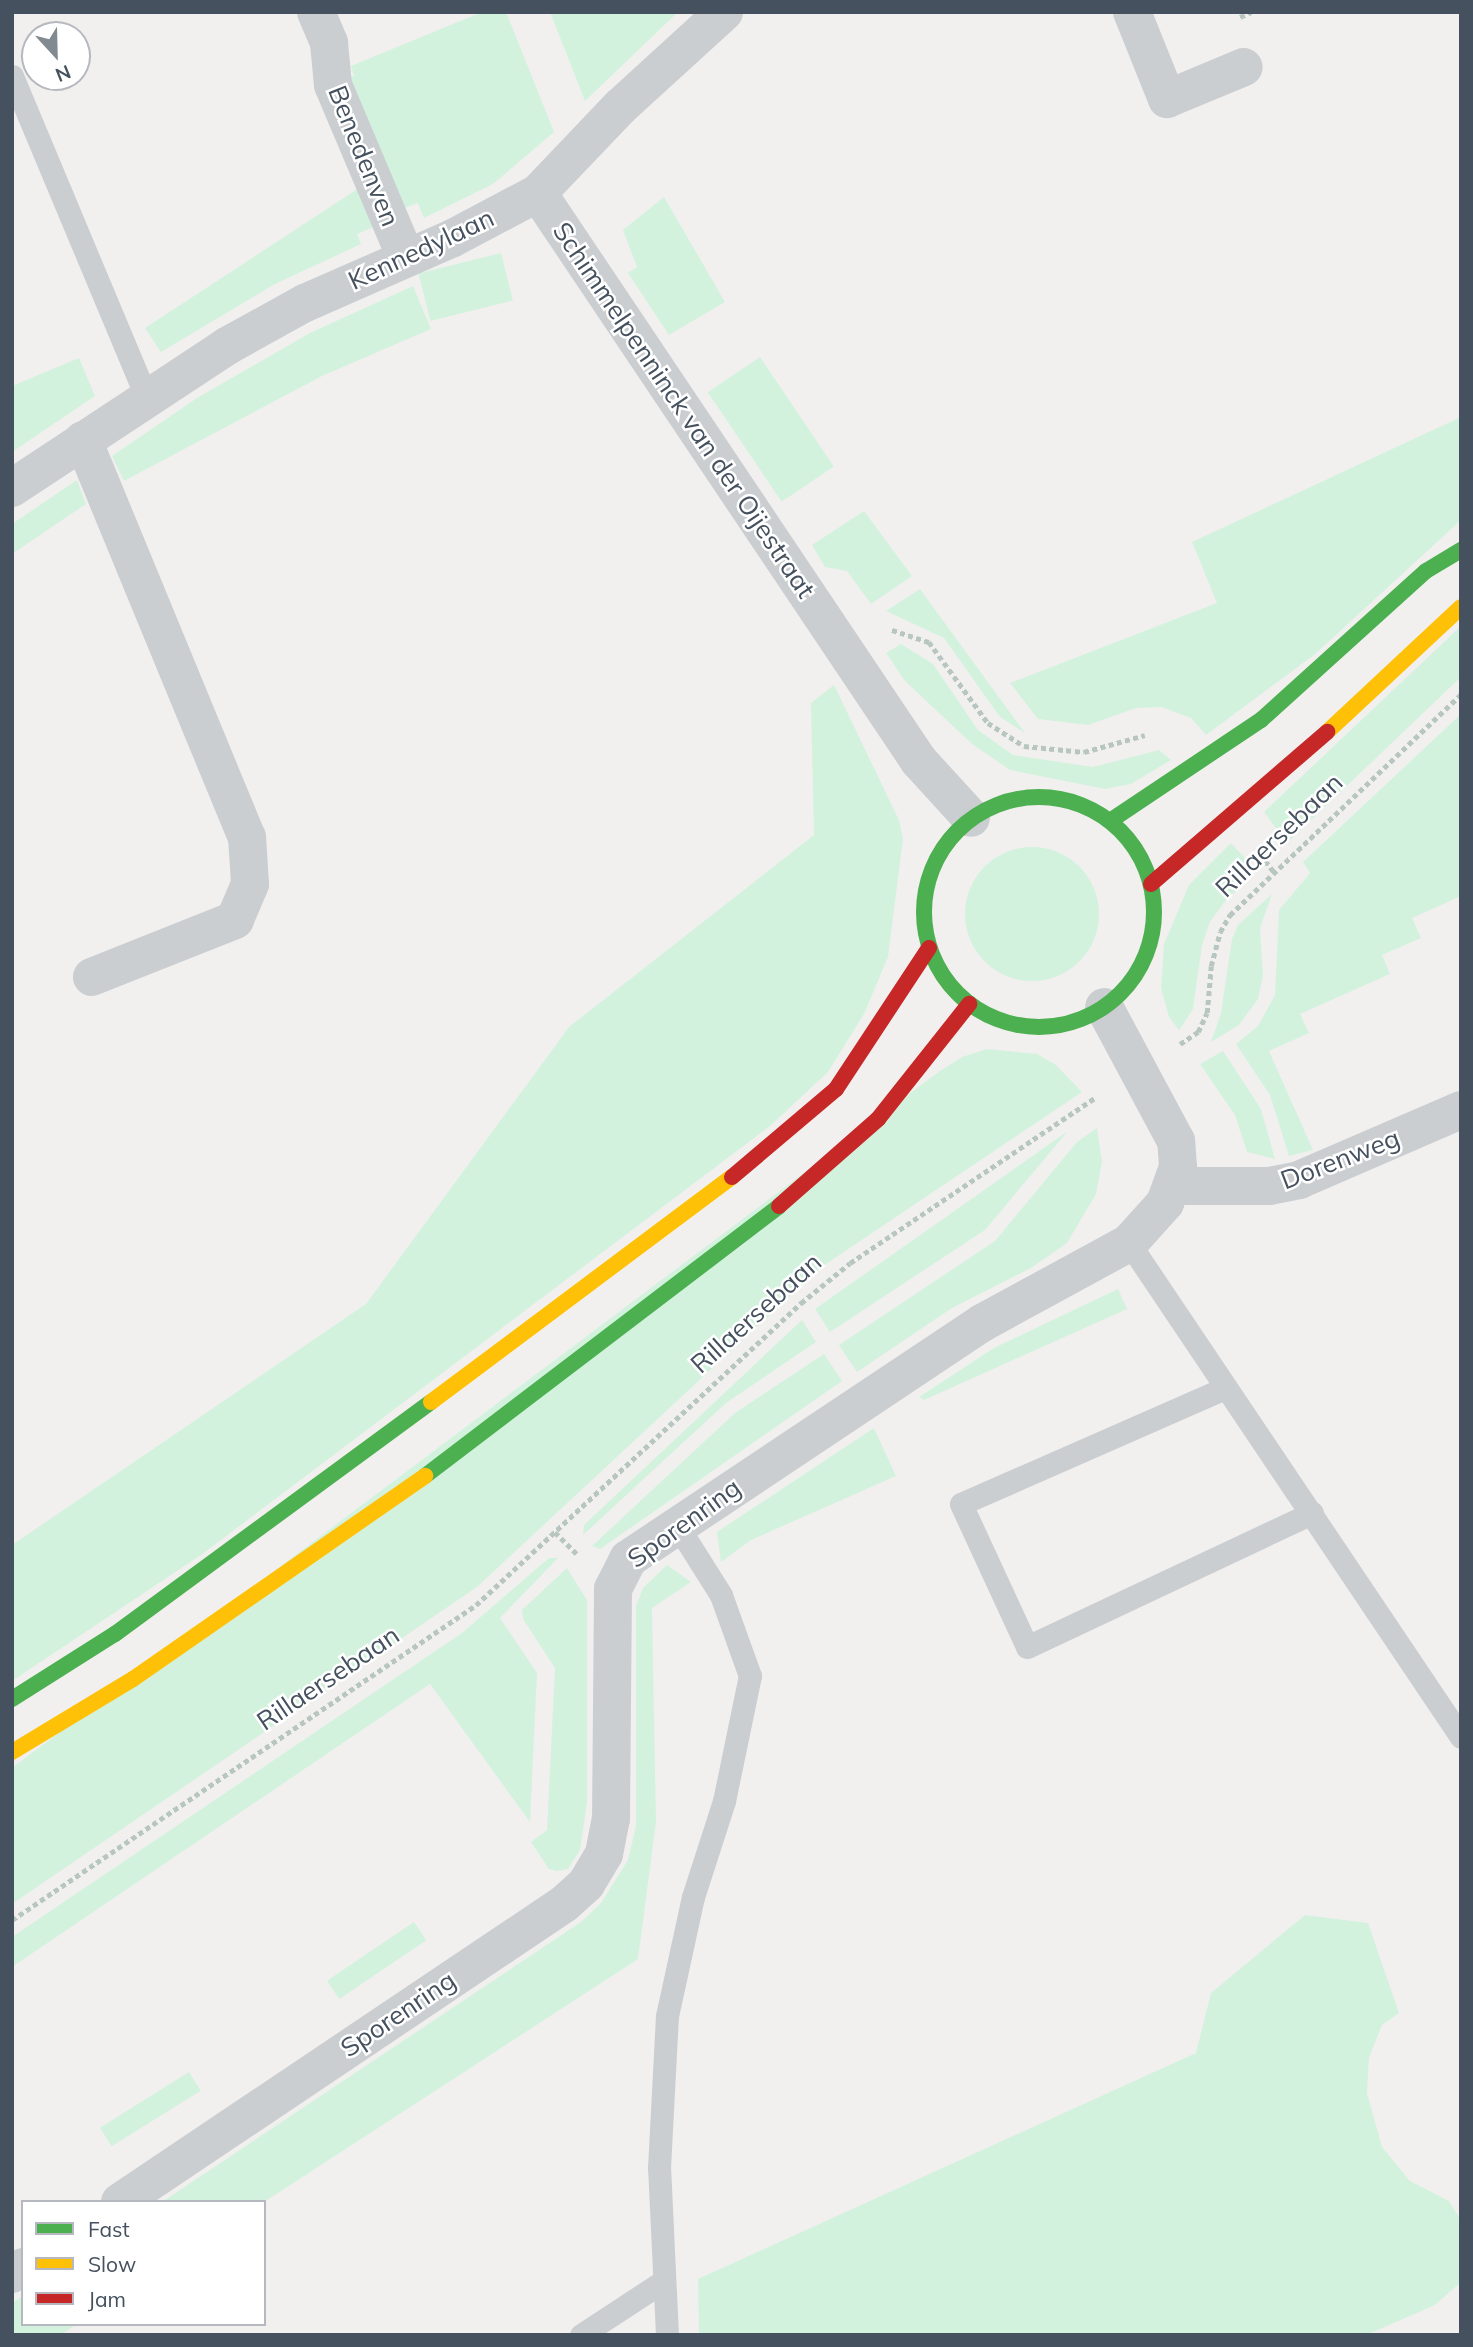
<!DOCTYPE html>
<html>
<head>
<meta charset="utf-8">
<style>
  body { margin:0 }
  #map { position:relative; width:1473px; height:2347px; overflow:hidden; background:#f1f0ef; font-family:Mulish,sans-serif }
  div>[style] { position:absolute }
  .green>* { inset:0; background:#d2f2de; transform-origin:0 0 }
  .round { border-radius:50% }
  .path>* { height:4.5px; margin-top:-2.25px; transform-origin:0; background:repeating-linear-gradient(90deg,#b7c6c1 0 5px,transparent 0 8.5px) }
  .lane>* { height:23px; margin:-11.5px; padding:0 11.5px; transform-origin:11.5px; border-radius:11.5px; background:#cbced1 }
  .street>* { height:38px; margin:-19px; padding:0 19px; transform-origin:19px; border-radius:19px; background:#cbced1 }
  .fast>* { height:16px; margin:-8px; padding:0 8px; transform-origin:8px; border-radius:8px; background:#4caf50 }
  .fast>.ring { margin:-8px; padding:0; box-sizing:content-box; background:none; border:16px solid #4caf50; border-radius:50% }
  .slow>* { height:16px; margin:-8px; padding:0 8px; transform-origin:8px; border-radius:8px; background:#ffc107 }
  .jam>* { height:16px; margin:-8px; padding:0 8px; transform-origin:8px; border-radius:8px; background:#c62828 }
  span { translate:-50% -50%; white-space:nowrap; text-align:center; line-height:1.15; -webkit-text-stroke:5px #fff; paint-order:stroke }
  .street-label { font-size:26px; color:#45515e }
  .frame { position:absolute; inset:0; border:14px solid #45515e; pointer-events:none }
  .legend { position:absolute; left:21px; top:2200px; width:245px; height:126px; box-sizing:border-box; background:#fff; border:2px solid #b5b9bf; margin:0; padding:9px 12px; list-style:none; font-size:21px; color:#45515e }
  .legend li { display:flex; align-items:center; gap:14px; height:35px }
  .legend b { width:35px; border:2px solid #b5b9bf }
  .north { position:absolute; left:21px; top:21px; width:70px; height:70px; box-sizing:border-box; background:#fff; border:2px solid #b5b9bf; border-radius:50%; rotate:158deg; font-size:19px; font-weight:700; line-height:28px; text-align:center; color:#45515e }
  .north::after { content:''; display:block; margin:auto; width:24px; height:32px; background:#818991; clip-path:polygon(50% 0,100% 100%,50% 72%,0 100%) }
</style>
</head>
<body>
<div id="map">
  <div class="green">
    <div style="clip-path:polygon(482px 12px,506px 12px,554px 132px,493px 184px,424px 218px,418px 203px,402px 209px,348px 78px,354px 76px,351px 66px)"></div>
    <div style="clip-path:polygon(550px 12px,678px 12px,585px 101px)"></div>
    <div style="clip-path:polygon(359px 188px,374px 227px,357px 234px,361px 244px,275px 284px,161px 352px,145px 328px)"></div>
    <div style="clip-path:polygon(664px 197px,725px 302px,669px 335px,628px 273px,637px 267px,623px 230px)"></div>
    <div style="left:501px;top:253px;width:49px;height:85px;rotate:76deg"></div>
    <div style="clip-path:polygon(413px 286px,431px 329px,322px 376px,124px 481px,112px 456px,197px 398px,310px 333px)"></div>
    <div style="left:760px;top:357px;width:132px;height:63px;rotate:56deg"></div>
    <div style="clip-path:polygon(79px 358px,95px 396px,12px 452px,12px 386px)"></div>
    <div style="clip-path:polygon(1461px 417px,1461px 520px,1314px 655px,1206px 735px,1191px 718px,1161px 707px,1136px 708px,1088px 725px,1038px 719px,1010px 683px,1217px 603px,1192px 542px)"></div>
    <div style="clip-path:polygon(77px 480px,86px 504px,12px 554px,12px 524px)"></div>
    <div style="clip-path:polygon(864px 511px,912px 576px,871px 604px,847px 571px,825px 567px,812px 545px)"></div>
    <div style="clip-path:polygon(920px 589px,1025px 733px,1000px 717px,944px 638px,886px 611px)"></div>
    <div style="clip-path:polygon(1461px 626px,1461px 677px,1287px 843px,1264px 812px)"></div>
    <div style="clip-path:polygon(901px 644px,933px 664px,978px 730px,1013px 755px,1093px 767px,1159px 750px,1171px 760px,1131px 784px,1105px 789px,1010px 770px,972px 744px,905px 681px,886px 653px)"></div>
    <div style="clip-path:polygon(834px 685px,899px 820px,903px 839px,888px 957px,864px 1014px,828px 1072px,770px 1126px,201px 1555px,12px 1681px,12px 1545px,366px 1304px,569px 1027px,814px 835px,811px 703px)"></div>
    <div style="clip-path:polygon(1461px 714px,1461px 896px,1412px 918px,1421px 938px,1382px 955px,1390px 974px,1300px 1014px,1309px 1033px,1269px 1051px,1313px 1150px,1289px 1156px,1270px 1095px,1236px 1044px,1258px 1026px,1275px 995px,1279px 910px,1310px 873px,1303px 862px)"></div>
    <div style="clip-path:polygon(1231px 843px,1254px 868px,1253px 875px,1226px 900px,1210px 922px,1202px 945px,1193px 1009px,1179px 1030px,1169px 1017px,1161px 988px,1164px 944px,1189px 885px)"></div>
    <div class="round" style="left:965px;top:847px;width:134px;height:134px"></div>
    <div style="clip-path:polygon(1272px 894px,1260px 928px,1263px 976px,1258px 999px,1239px 1025px,1211px 1042px,1221px 1013px,1232px 939px,1238px 925px)"></div>
    <div style="clip-path:polygon(987px 1049px,1037px 1054px,1056px 1065px,1082px 1092px,820px 1268px,477px 1587px,12px 1904px,12px 1768px,937px 1073px,962px 1057px)"></div>
    <div style="clip-path:polygon(1223px 1051px,1261px 1109px,1275px 1159px,1247px 1152px,1235px 1115px,1200px 1064px)"></div>
    <div style="clip-path:polygon(1097px 1128px,1102px 1162px,1096px 1194px,1067px 1243px,1031px 1268px,952px 1308px,857px 1372px,839px 1345px,995px 1241px,1077px 1142px)"></div>
    <div style="clip-path:polygon(1068px 1131px,985px 1230px,830px 1332px,815px 1309px)"></div>
    <div style="clip-path:polygon(1118px 1289px,1127px 1309px,924px 1400px,919px 1397px,994px 1348px)"></div>
    <div style="clip-path:polygon(802px 1320px,816px 1342px,726px 1403px,583px 1535px,584px 1525px)"></div>
    <div style="clip-path:polygon(824px 1354px,842px 1381px,600px 1549px,592px 1546px,735px 1413px)"></div>
    <div style="clip-path:polygon(874px 1428px,896px 1476px,751px 1540px,721px 1562px,717px 1532px)"></div>
    <div style="clip-path:polygon(549px 1558px,558px 1558px,500px 1618px,537px 1673px,530px 1822px,430px 1684px,12px 1967px,12px 1937px,462px 1633px)"></div>
    <div style="clip-path:polygon(667px 1565px,691px 1582px,652px 1608px,656px 1822px,638px 1959px,264px 2202px,162px 2202px,581px 1922px,601px 1903px,628px 1860px,636px 1826px,636px 1606px,643px 1588px)"></div>
    <div style="clip-path:polygon(567px 1568px,587px 1600px,587px 1803px,580px 1850px,568px 1869px,557px 1871px,549px 1869px,531px 1842px,547px 1830px,555px 1668px,523px 1619px,522px 1610px)"></div>
    <div style="clip-path:polygon(1305px 1915px,1368px 1923px,1399px 2013px,1382px 2025px,1369px 2058px,1367px 2093px,1382px 2147px,1410px 2181px,1449px 2201px,1461px 2221px,1461px 2282px,1435px 2305px,1366px 2335px,699px 2335px,698px 2279px,1196px 2053px,1211px 1993px)"></div>
    <div style="left:414px;top:1922px;width:22px;height:105px;rotate:56deg"></div>
    <div style="left:189px;top:2072px;width:22px;height:105px;rotate:58deg"></div>
    <div style="clip-path:polygon(23px 2296px,23px 2324px,77px 2324px,61px 2335px,12px 2335px,12px 2303px)"></div>
  </div>
  <div class="path">
    <div style="left:1240px;top:17px;width:12px;rotate:-24deg"></div>
    <div style="left:892px;top:630px;width:39px;rotate:18deg"></div>
    <div style="left:929px;top:642px;width:100px;rotate:53.9deg"></div>
    <div style="left:988px;top:723px;width:43px;rotate:32.6deg"></div>
    <div style="left:1024px;top:746px;width:60px;rotate:5.7deg"></div>
    <div style="left:1084px;top:752px;width:63px;rotate:-15.6deg"></div>
    <div style="left:1260px;top:854px;width:24px;rotate:52deg"></div>
    <div style="left:1180px;top:1044px;width:22px;rotate:-34deg"></div>
    <div style="left:1198px;top:1032px;width:21px;rotate:-65deg"></div>
    <div style="left:1207px;top:1013px;width:47px;rotate:-85.1deg"></div>
    <div style="left:1211px;top:966px;width:35px;rotate:-75deg"></div>
    <div style="left:1220px;top:932px;width:20px;rotate:-60deg"></div>
    <div style="left:1230px;top:915px;width:320px;rotate:-43.7deg"></div>
    <div style="left:555px;top:1532px;width:31px;rotate:45deg"></div>
    <div style="left:12px;top:1920px;width:561px;rotate:-34.17deg"></div>
    <div style="left:476px;top:1605px;width:444px;rotate:-42.9deg"></div>
    <div style="left:801px;top:1303px;width:63px;rotate:-39.2deg"></div>
    <div style="left:850px;top:1263px;width:297px;rotate:-34deg"></div>
  </div>
  <div class="lane">
    <div style="left:12px;top:76px;width:348px;rotate:67.3deg"></div>
    <div style="left:1129px;top:1243px;width:595px;rotate:56.1deg"></div>
    <div style="left:1225px;top:1388px;width:288px;rotate:156.3deg"></div>
    <div style="left:961px;top:1504px;width:157px;rotate:65.2deg"></div>
    <div style="left:1027px;top:1647px;width:315px;rotate:-25.2deg"></div>
    <div style="left:581px;top:2335px;width:97px;rotate:-33.2deg"></div>
    <div style="left:667px;top:2335px;width:167px;rotate:-92.7deg"></div>
    <div style="left:659px;top:2168px;width:152px;rotate:-87deg"></div>
    <div style="left:667px;top:2016px;width:122px;rotate:-77.7deg"></div>
    <div style="left:693px;top:1897px;width:101px;rotate:-72.1deg"></div>
    <div style="left:724px;top:1801px;width:128px;rotate:-78.3deg"></div>
    <div style="left:750px;top:1676px;width:86px;rotate:-109.7deg"></div>
    <div style="left:721px;top:1595px;width:83px;rotate:-122.2deg"></div>
  </div>
  <div class="street">
    <div style="left:316px;top:12px;width:34px;rotate:67deg"></div>
    <div style="left:329px;top:43px;width:42px;rotate:84.6deg"></div>
    <div style="left:333px;top:85px;width:188px;rotate:67.1deg"></div>
    <div style="left:1132px;top:12px;width:94px;rotate:68.1deg"></div>
    <div style="left:1167px;top:99px;width:83px;rotate:-22.6deg"></div>
    <div style="left:538px;top:193px;width:684px;rotate:56.15deg"></div>
    <div style="left:919px;top:761px;width:77px;rotate:47.6deg"></div>
    <div style="left:83px;top:440px;width:430px;rotate:67.6deg"></div>
    <div style="left:247px;top:837px;width:47px;rotate:86.3deg"></div>
    <div style="left:250px;top:884px;width:39px;rotate:113deg"></div>
    <div style="left:235px;top:920px;width:154px;rotate:158.3deg"></div>
    <div style="left:12px;top:488px;width:258px;rotate:-33.4deg"></div>
    <div style="left:227px;top:346px;width:89px;rotate:-28.9deg"></div>
    <div style="left:305px;top:303px;width:162px;rotate:-23.7deg"></div>
    <div style="left:453px;top:238px;width:96px;rotate:-27.9deg"></div>
    <div style="left:538px;top:193px;width:119px;rotate:-46.4deg"></div>
    <div style="left:620px;top:107px;width:141px;rotate:-42.4deg"></div>
    <div style="left:1172px;top:1186px;width:97px"></div>
    <div style="left:1269px;top:1186px;width:31px;rotate:-11deg"></div>
    <div style="left:1299px;top:1180px;width:176px;rotate:-23.4deg"></div>
    <div style="left:120px;top:2202px;width:535px;rotate:-33.87deg"></div>
    <div style="left:564px;top:1904px;width:30px;rotate:-42deg"></div>
    <div style="left:586px;top:1884px;width:35px;rotate:-59deg"></div>
    <div style="left:604px;top:1854px;width:36px;rotate:-79deg"></div>
    <div style="left:611px;top:1819px;width:230px;rotate:-89.5deg"></div>
    <div style="left:613px;top:1589px;width:34px;rotate:-63deg"></div>
    <div style="left:628px;top:1559px;width:425px;rotate:-33.7deg"></div>
    <div style="left:982px;top:1323px;width:167px;rotate:-28.6deg"></div>
    <div style="left:1129px;top:1243px;width:54px;rotate:-48deg"></div>
    <div style="left:1165px;top:1203px;width:38px;rotate:-70deg"></div>
    <div style="left:1178px;top:1167px;width:26px;rotate:-94deg"></div>
    <div style="left:1176px;top:1141px;width:152px;rotate:-118.2deg"></div>
    <div style="left:12px;top:2274px;width:13px;rotate:-32deg"></div>
  </div>
  <div class="fast">
    <div class="ring" style="left:924px;top:797px;width:214px;height:214px"></div>
    <div style="left:1110px;top:821px;width:182px;rotate:-33.8deg"></div>
    <div style="left:1261px;top:720px;width:222px;rotate:-42.1deg"></div>
    <div style="left:1426px;top:571px;width:41px;rotate:-31deg"></div>
    <div style="left:425px;top:1476px;width:445px;rotate:-37.3deg"></div>
    <div style="left:12px;top:1699px;width:122px;rotate:-32.3deg"></div>
    <div style="left:115px;top:1634px;width:392px;rotate:-36.3deg"></div>
  </div>
  <div class="slow">
    <div style="left:1327px;top:732px;width:183px;rotate:-43deg"></div>
    <div style="left:431px;top:1402px;width:376px;rotate:-36.8deg"></div>
    <div style="left:12px;top:1752px;width:141px;rotate:-31.1deg"></div>
    <div style="left:133px;top:1679px;width:356px;rotate:-34.8deg"></div>
  </div>
  <div class="jam">
    <div style="left:1151px;top:884px;width:233px;rotate:-40.8deg"></div>
    <div style="left:732px;top:1177px;width:136px;rotate:-40.2deg"></div>
    <div style="left:836px;top:1089px;width:169px;rotate:-56.6deg"></div>
    <div style="left:779px;top:1206px;width:132px;rotate:-41.3deg"></div>
    <div style="left:878px;top:1119px;width:147px;rotate:-51.6deg"></div>
  </div>
  <div class="street-label">
    <span style="left:364px;top:156px;rotate:68deg">Benedenven</span>
    <span style="left:421px;top:249px;rotate:-25deg">Kennedylaan</span>
    <span style="left:684px;top:410px;rotate:56deg">Schimmelpenninck van der Oijestraat</span>
    <span style="left:1279px;top:835px;rotate:-44deg">Rillaersebaan</span>
    <span style="left:1340px;top:1159px;rotate:-21deg">Dorenweg</span>
    <span style="left:756px;top:1313px;rotate:-42deg">Rillaersebaan</span>
    <span style="left:684px;top:1523px;rotate:-36deg">Sporenring</span>
    <span style="left:328px;top:1678px;rotate:-34deg">Rillaersebaan</span>
    <span style="left:398px;top:2014px;rotate:-34deg">Sporenring</span>
  </div>
  <div class="frame"></div>
  <ul class="legend">
  <li><b style="height:9px;background:#4caf50"></b>Fast</li>
  <li><b style="height:9px;background:#ffc107"></b>Slow</li>
  <li><b style="height:9px;background:#c62828"></b>Jam</li>
  </ul>
  <div class="north">N</div>
</div>
</body>
</html>
